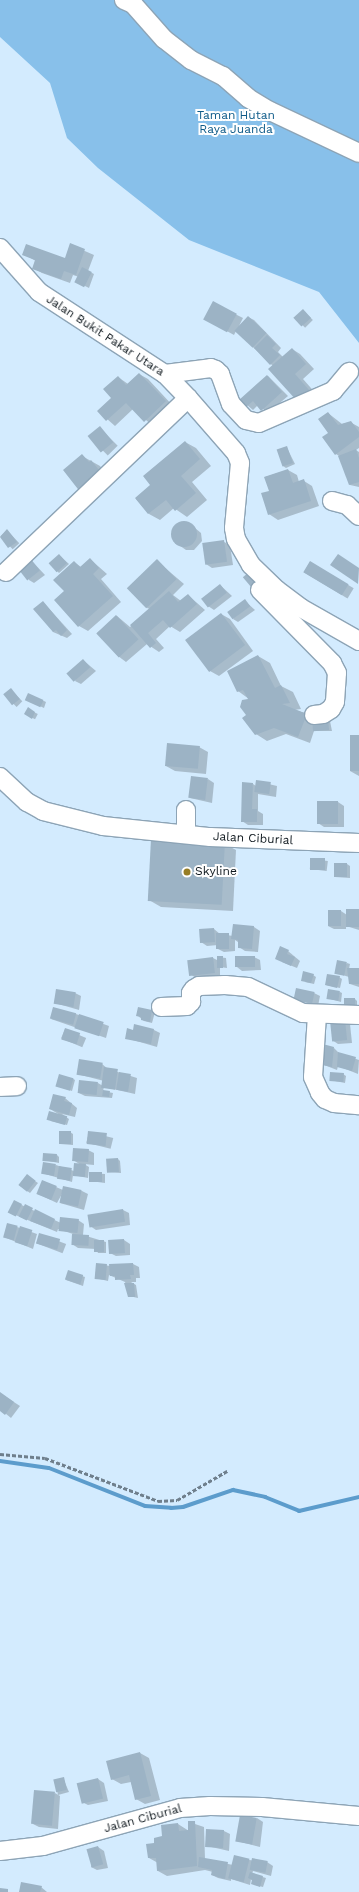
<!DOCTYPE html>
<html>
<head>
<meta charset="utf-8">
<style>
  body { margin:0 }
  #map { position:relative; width:359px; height:1892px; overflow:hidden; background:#d3ebfe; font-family:"Work Sans",sans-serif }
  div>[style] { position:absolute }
  .green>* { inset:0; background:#88c0ea }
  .shadow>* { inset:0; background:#0003; transform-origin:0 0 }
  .stream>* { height:4px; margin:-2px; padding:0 2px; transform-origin:2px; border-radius:2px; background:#5c9ccc }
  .building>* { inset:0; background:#9cb3c5; transform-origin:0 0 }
  .round { border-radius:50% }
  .path>* { height:2.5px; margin-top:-1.25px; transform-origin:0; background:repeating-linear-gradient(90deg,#6f7f8c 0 4px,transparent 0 6px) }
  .roads { filter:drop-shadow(1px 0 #8da4b6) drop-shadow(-1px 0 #8da4b6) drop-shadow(0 1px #8da4b6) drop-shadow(0 -1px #8da4b6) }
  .minor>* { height:18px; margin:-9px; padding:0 9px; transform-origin:9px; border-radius:9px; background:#fff }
  .dots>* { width:11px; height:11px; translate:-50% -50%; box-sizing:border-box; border:2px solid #fff; border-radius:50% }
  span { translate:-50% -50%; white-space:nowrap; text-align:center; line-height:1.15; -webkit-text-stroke:4px #fff; paint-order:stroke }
  .park-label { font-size:12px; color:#0e5b89 }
  .street-label { font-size:12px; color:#10191f }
  .poi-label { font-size:12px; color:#10191f }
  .left { translate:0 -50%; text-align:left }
</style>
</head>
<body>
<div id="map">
  <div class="green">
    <div style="clip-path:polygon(0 0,359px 0,359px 343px,319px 292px,189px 240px,98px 168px,67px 138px,50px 83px,0 37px)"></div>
  </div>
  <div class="shadow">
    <div style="clip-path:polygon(71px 245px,94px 255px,88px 271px,94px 274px,89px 288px,79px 283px,79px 277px,73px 275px,70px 283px,42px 273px,33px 268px,36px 261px,23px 254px,65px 260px)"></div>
    <div style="clip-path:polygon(213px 303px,243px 318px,239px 326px,248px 317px,254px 320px,281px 348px,278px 352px,283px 357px,292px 349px,300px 354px,314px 369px,303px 379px,318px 396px,307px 405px,273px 366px,236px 331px,234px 335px,205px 319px)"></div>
    <div style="left:303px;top:310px;width:14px;height:11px;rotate:45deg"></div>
    <div style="clip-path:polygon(139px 374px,148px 379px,174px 407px,153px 426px,133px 409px,115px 426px,98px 411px,112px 398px,118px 377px,128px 384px)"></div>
    <div style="clip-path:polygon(268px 376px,288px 396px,268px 413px,258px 405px,253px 410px,241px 400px)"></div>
    <div style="clip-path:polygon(328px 413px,342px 424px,350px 422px,359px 427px,359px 448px,356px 450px,359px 452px,359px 487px,350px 485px,339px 456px,336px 454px,330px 433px)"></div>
    <div style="left:100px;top:428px;width:25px;height:14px;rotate:45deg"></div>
    <div style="clip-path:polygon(185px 442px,196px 448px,211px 466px,192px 482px,207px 500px,187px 517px,174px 508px,160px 520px,149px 514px,136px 499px,152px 485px)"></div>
    <div style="clip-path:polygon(287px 448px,295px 464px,286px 468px,283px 466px)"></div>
    <div style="clip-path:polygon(82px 456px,100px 466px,111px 480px,82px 492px)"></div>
    <div style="clip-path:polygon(288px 470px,297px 475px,299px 482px,304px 481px,312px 486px,319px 506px,278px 520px,269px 514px,270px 492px,265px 477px)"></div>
    <div style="clip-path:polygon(182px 522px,189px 523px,201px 533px,202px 541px,194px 550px,186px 550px,173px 541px,173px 529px)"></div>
    <div style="left:7px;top:530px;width:18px;height:9px;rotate:47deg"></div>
    <div style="clip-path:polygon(224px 542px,230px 545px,233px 565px,212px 568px,206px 564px)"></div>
    <div style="clip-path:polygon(59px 555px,69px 564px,59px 573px,57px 571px)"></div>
    <div style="clip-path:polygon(30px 559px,45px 575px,34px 583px,29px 580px)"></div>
    <div style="clip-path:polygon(90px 559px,107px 574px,101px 579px,121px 602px,88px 631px,79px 626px,74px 562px,81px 567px)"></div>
    <div style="clip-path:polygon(157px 561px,184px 584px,173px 595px,181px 601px,188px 595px,205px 610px,180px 632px,170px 626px,156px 639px,164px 648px,159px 652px,147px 644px,126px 662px,118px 656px,97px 633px,117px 616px,130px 627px,150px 609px,147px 608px)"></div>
    <div style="left:310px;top:562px;width:51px;height:12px;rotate:31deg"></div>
    <div style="clip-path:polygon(220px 585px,232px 596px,214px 610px,208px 606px)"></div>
    <div style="clip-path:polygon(245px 601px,255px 610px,238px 622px,233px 619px)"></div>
    <div style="clip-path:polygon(43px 602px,72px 634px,67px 638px,53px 632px)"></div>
    <div style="clip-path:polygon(221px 614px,230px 619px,253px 651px,219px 676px,210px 671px)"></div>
    <div style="clip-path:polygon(258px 656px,270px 663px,281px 686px,293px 692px,301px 709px,294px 710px,328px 719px,330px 721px,332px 731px,314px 731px,310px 743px,286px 734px,267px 741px,256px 734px,247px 715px,249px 699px,238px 691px)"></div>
    <div style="clip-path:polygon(83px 660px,96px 671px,81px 684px,75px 681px)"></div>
    <div style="left:11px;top:690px;width:16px;height:8px;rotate:45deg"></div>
    <div style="clip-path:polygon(29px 701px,44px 701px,46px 702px,44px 708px)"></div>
    <div style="left:28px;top:709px;width:11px;height:6px;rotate:27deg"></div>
    <div style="clip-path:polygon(359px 736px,359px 776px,350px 771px)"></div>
    <div style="clip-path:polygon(199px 747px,208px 752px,206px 774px,175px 771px,166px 766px)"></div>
    <div style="clip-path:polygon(208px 779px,214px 783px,212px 803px,190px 798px)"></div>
    <div style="clip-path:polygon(256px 781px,277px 786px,276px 797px,258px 794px,258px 811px,263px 814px,263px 825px,248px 825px,242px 821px,253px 784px,256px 786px)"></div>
    <div style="clip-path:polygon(338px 802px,344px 806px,344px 827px,324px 827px,318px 823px)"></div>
    <div style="clip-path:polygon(225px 844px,236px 850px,233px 911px,161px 907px,149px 900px)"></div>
    <div style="left:311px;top:859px;width:17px;height:10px;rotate:7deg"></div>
    <div style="clip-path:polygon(347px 864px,350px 866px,350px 878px,335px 877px)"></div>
    <div style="clip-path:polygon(347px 910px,359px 910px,359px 930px,346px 926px,346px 929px,334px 929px,328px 926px,341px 911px,347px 915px)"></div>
    <div style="clip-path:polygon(234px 925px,254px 927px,260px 931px,258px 952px,245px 951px,239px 947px,238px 942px,235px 940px,235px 951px,224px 952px,218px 949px,218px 945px,207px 946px,201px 942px,214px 929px,220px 934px,233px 936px)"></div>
    <div style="clip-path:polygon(288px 951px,300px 961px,297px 968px,282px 962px)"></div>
    <div style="clip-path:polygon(218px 957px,226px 958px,227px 968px,220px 967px,220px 975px,196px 978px,190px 974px,213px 958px,219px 961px)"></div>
    <div style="clip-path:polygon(254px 957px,260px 960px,261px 970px,242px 971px,237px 967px)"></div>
    <div style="clip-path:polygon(347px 963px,350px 964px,349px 969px,359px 969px,359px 987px,350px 984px,349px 977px,336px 973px)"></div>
    <div style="clip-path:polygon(313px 975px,316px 977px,314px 984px,305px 982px)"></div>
    <div style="clip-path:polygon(339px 977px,342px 979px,340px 988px,326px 985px)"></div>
    <div style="clip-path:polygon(340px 992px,342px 993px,341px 1002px,327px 998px)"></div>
    <div style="clip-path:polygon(75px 993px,81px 996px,79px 1010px,55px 1003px)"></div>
    <div style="clip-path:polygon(314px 993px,320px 996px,318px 1006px,294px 999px)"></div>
    <div style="clip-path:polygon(355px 999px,357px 1001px,357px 1012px,347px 1012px)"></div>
    <div style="clip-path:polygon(139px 1008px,155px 1012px,152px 1023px,144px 1021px,137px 1015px)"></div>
    <div style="clip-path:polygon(76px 1014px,109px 1026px,106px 1038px,51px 1019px)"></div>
    <div style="clip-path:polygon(345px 1021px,350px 1024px,352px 1043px,338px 1044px,332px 1040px)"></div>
    <div style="left:65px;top:1029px;width:23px;height:10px;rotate:23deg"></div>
    <div style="clip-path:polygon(154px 1030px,160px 1033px,157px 1047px,126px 1038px,134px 1031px)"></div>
    <div style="clip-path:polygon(334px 1048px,339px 1053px,359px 1060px,358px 1074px,338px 1066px,337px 1070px,319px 1063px)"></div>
    <div style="clip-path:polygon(102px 1064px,108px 1069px,137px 1078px,135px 1094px,104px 1087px,103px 1091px,113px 1093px,112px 1098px,85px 1096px,79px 1093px,98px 1083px,103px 1086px,104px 1081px,77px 1074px)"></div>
    <div style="clip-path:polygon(343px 1074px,346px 1076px,345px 1083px,330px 1080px)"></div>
    <div style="clip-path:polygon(72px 1078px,75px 1080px,72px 1091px,57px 1086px)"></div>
    <div style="clip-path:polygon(65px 1098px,77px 1108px,75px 1117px,62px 1114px,69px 1119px,67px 1125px,51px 1121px,60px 1115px,50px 1109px)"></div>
    <div style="clip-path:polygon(70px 1132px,73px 1134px,73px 1145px,60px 1144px)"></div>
    <div style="left:89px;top:1132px;width:25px;height:11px;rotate:14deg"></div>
    <div style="clip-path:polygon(88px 1150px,94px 1153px,94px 1165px,84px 1164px,89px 1167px,88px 1178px,73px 1175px,72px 1182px,42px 1173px,56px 1165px,74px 1171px,81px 1165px,73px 1160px)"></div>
    <div style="clip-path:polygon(57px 1155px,59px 1157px,59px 1163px,43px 1160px)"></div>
    <div style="clip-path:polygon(118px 1159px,120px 1161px,121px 1173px,108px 1172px)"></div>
    <div style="clip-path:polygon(90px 1173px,105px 1174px,105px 1183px,90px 1181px)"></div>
    <div style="clip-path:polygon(29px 1177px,38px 1183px,30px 1193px,19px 1185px)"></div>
    <div style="clip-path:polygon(56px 1187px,63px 1190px,82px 1191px,88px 1194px,84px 1210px,60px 1203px,63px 1192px,57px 1203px,38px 1194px)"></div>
    <div style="clip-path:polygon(15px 1202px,61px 1223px,78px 1220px,84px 1224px,83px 1235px,106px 1242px,106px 1253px,98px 1253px,96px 1249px,78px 1248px,72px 1244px,73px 1234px,58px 1229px,57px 1232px,13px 1214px)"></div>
    <div style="clip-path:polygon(123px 1210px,129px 1213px,130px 1225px,96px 1230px,90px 1226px)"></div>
    <div style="clip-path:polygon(17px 1227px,37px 1234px,33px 1249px,4px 1237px)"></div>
    <div style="left:40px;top:1234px;width:28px;height:10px;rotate:21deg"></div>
    <div style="clip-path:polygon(124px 1240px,130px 1244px,130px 1255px,116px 1256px,110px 1253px)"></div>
    <div style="clip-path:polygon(97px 1264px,110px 1266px,133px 1264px,139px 1267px,140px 1278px,136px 1278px,136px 1282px,131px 1282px,136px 1285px,138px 1298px,129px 1296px,125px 1282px,109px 1275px,108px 1281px,95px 1278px)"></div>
    <div style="clip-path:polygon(82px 1276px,85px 1277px,83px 1286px,66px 1280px)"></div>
    <div style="clip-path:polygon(0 1393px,20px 1406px,11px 1418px,0 1409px)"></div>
    <div style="clip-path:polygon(140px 1753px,149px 1758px,160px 1800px,145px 1804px,136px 1799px,131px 1782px,121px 1784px,112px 1779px)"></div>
    <div style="clip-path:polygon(63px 1778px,69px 1792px,58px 1795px,55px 1781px)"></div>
    <div style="clip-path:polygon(98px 1779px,104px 1783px,108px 1801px,88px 1805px,82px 1802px)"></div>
    <div style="clip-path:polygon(55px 1793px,60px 1796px,58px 1829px,39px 1827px,33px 1824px)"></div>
    <div style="clip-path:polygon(257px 1818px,263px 1822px,260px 1847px,237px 1841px)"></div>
    <div style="clip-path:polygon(189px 1822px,204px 1827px,205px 1859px,233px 1865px,249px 1860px,267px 1862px,273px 1866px,271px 1876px,253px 1871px,252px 1874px,266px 1878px,263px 1887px,255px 1885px,251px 1879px,250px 1885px,231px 1879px,231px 1881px,218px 1878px,212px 1875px,213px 1872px,205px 1870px,167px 1876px,158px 1871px,158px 1863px,149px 1858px,155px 1843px,178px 1824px,189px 1831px)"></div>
    <div style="clip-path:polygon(207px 1830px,224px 1831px,230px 1834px,229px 1851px,207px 1846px)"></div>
    <div style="clip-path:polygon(98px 1847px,104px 1851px,108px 1868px,97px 1870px,91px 1867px)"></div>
    <div style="clip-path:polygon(41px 1887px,47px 1892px,20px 1892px)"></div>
  </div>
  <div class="stream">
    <div style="left:0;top:1461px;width:49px;rotate:8.1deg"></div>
    <div style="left:49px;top:1468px;width:103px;rotate:21.6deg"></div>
    <div style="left:145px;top:1506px;width:26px;rotate:4deg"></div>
    <div style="left:171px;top:1508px;width:12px;rotate:-5deg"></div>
    <div style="left:183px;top:1507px;width:53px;rotate:-18.8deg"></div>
    <div style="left:233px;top:1490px;width:33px;rotate:12deg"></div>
    <div style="left:265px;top:1497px;width:37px;rotate:22deg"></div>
    <div style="left:299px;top:1511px;width:62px;rotate:-13.1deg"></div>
  </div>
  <div class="building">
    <div style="clip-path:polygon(70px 243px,85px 249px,76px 275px,64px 271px,61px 279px,32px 269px,35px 260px,22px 255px,26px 244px,65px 258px)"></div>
    <div style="left:82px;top:267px;width:11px;height:17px;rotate:27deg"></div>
    <div style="left:213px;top:301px;width:27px;height:21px;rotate:28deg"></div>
    <div style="left:303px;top:309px;width:12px;height:13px;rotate:48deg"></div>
    <div style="left:248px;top:316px;width:25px;height:20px;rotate:43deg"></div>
    <div style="clip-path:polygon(267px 335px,276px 344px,272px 348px,280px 355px,270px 365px,254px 348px)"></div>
    <div style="clip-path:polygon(292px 348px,306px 364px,295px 374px,309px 390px,297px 401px,268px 369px)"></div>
    <div style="clip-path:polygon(139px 373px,166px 401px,144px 422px,126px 403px,106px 421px,97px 411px,111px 398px,103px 389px,118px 376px,126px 385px)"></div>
    <div style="clip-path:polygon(267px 375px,282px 392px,261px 411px,253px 401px,246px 407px,239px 400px)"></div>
    <div style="clip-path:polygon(328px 412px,338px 425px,351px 421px,359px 432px,359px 437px,335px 455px,322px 437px,328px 433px,318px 419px)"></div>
    <div style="left:100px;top:426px;width:21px;height:16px;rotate:51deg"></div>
    <div style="clip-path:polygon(185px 441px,200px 459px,181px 476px,196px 493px,175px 511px,166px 500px,148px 514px,135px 498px,150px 485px,143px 476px)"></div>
    <div style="left:287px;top:446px;width:18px;height:11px;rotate:71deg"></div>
    <div style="clip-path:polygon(356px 449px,359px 458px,359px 482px,349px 485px,338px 456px)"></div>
    <div style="clip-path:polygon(82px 454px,89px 462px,91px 460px,103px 475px,81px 493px,63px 470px)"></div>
    <div style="clip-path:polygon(288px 469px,293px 483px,304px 479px,311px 501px,268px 515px,261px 493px,269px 491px,264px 477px)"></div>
    <div class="round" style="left:171px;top:521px;width:26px;height:26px"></div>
    <div style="clip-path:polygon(7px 529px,17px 542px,8px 548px,0 537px)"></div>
    <div style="left:224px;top:540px;width:22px;height:22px;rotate:82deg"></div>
    <div style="left:59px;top:554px;width:12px;height:14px;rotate:48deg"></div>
    <div style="clip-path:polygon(338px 554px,359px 568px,358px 584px,330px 565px)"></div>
    <div style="left:30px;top:558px;width:16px;height:16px;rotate:52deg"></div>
    <div style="clip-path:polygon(90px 558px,99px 568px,93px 574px,113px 596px,78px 627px,54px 600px,64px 591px,53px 580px,74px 561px,80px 567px)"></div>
    <div style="left:157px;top:559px;width:28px;height:42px;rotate:46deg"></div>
    <div style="left:310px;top:561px;width:45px;height:13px;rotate:31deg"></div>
    <div style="left:249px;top:572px;width:16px;height:8px;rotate:50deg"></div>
    <div style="left:220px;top:584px;width:11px;height:24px;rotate:52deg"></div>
    <div style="clip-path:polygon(169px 591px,178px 602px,188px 594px,197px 604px,170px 628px,163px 620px,148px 633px,156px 643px,150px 648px,130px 625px)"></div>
    <div style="left:245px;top:599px;width:9px;height:22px;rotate:54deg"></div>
    <div style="clip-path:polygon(43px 601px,67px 630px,61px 636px,56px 630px,53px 632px,33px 609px)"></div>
    <div style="left:221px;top:613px;width:40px;height:45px;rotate:53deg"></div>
    <div style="left:116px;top:615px;width:33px;height:27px;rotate:47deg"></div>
    <div style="clip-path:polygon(258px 655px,275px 688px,281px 685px,290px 703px,282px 704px,307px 714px,298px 737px,274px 728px,255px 735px,242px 718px,246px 715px,240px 707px,242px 700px,248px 699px,243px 690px,237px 692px,227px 671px)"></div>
    <div style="left:83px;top:659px;width:11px;height:22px;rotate:49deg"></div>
    <div style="left:11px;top:688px;width:14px;height:10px;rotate:51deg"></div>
    <div style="left:28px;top:693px;width:17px;height:8px;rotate:24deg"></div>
    <div style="clip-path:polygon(28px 707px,35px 712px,32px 719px,24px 714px)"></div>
    <div style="left:328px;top:718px;width:12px;height:16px;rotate:85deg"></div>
    <div style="left:350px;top:735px;width:9px;height:36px"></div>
    <div style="left:167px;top:743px;width:33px;height:23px;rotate:5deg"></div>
    <div style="left:191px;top:776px;width:17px;height:22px;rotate:7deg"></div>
    <div style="left:256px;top:780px;width:15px;height:12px;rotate:8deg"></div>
    <div style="clip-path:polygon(242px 782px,253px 783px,252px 809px,257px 809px,257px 822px,241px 822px)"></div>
    <div style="left:317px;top:801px;width:21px;height:23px"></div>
    <div style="left:151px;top:839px;width:74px;height:62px;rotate:3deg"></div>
    <div style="left:310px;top:858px;width:15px;height:12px"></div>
    <div style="left:334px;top:863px;width:13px;height:14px"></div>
    <div style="left:346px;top:909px;width:13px;height:18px"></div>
    <div style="left:328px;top:910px;width:13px;height:16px"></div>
    <div style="clip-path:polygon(233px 924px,254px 926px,252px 949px,238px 948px,238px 940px,231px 939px)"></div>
    <div style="left:214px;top:928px;width:14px;height:15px;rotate:86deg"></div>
    <div style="left:216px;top:933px;width:13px;height:16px"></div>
    <div style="clip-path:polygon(280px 946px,289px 950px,287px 954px,295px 957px,291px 966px,275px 959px)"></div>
    <div style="left:217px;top:956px;width:6px;height:12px"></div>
    <div style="left:255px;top:956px;width:11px;height:20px;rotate:90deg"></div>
    <div style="left:213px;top:957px;width:16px;height:26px;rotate:83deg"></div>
    <div style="left:337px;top:960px;width:10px;height:14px;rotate:11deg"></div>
    <div style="clip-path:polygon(347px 968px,359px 968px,359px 984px,349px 984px)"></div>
    <div style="clip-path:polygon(303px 971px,314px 974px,311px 983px,301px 981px)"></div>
    <div style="clip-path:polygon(327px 974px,340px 976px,337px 988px,325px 985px)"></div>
    <div style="left:296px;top:988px;width:19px;height:12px;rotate:12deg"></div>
    <div style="left:56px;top:989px;width:20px;height:15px;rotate:9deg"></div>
    <div style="left:328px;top:989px;width:12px;height:10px;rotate:9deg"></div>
    <div style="left:344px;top:998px;width:11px;height:13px"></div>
    <div style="left:53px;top:1007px;width:24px;height:12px;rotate:15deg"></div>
    <div style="clip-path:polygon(138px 1007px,152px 1010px,150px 1022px,141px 1020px,141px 1017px,136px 1016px)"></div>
    <div style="left:79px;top:1014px;width:26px;height:15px;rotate:18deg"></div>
    <div style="left:345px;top:1020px;width:20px;height:15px;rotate:84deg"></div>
    <div style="clip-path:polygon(134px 1024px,154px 1029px,151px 1044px,125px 1039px,127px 1028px,133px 1030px)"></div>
    <div style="left:65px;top:1028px;width:16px;height:12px;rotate:18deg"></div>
    <div style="clip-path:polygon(319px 1043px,334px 1047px,332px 1067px,317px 1064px)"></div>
    <div style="clip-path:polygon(338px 1052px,356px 1057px,352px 1071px,337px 1067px)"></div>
    <div style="left:79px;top:1059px;width:24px;height:16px;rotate:9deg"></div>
    <div style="left:104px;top:1067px;width:14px;height:21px;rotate:8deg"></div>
    <div style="left:119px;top:1072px;width:12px;height:18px;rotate:9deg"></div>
    <div style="left:330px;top:1072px;width:14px;height:9px;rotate:4deg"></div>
    <div style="left:59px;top:1074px;width:15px;height:13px;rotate:16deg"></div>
    <div style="left:79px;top:1080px;width:19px;height:13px;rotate:6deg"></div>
    <div style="left:103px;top:1090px;width:7px;height:6px;rotate:8deg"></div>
    <div style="clip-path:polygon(53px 1094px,66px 1097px,64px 1101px,72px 1103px,69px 1115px,49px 1109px)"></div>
    <div style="left:49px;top:1111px;width:19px;height:9px;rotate:16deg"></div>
    <div style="left:59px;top:1131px;width:12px;height:13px"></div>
    <div style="left:88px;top:1131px;width:19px;height:13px;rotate:6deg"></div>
    <div style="left:73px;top:1148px;width:16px;height:13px;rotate:4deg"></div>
    <div style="left:43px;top:1153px;width:14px;height:8px;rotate:4deg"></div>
    <div style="left:118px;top:1158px;width:14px;height:12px;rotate:86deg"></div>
    <div style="left:43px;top:1162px;width:13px;height:12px;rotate:9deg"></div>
    <div style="left:74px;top:1163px;width:12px;height:13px;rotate:5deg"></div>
    <div style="left:59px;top:1166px;width:13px;height:13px;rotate:9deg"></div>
    <div style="left:89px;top:1172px;width:13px;height:10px"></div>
    <div style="left:27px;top:1174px;width:11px;height:14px;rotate:38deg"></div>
    <div style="left:42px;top:1180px;width:16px;height:15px;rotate:22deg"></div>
    <div style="left:63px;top:1186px;width:19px;height:17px;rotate:12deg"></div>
    <div style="left:14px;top:1200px;width:9px;height:14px;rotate:27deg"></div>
    <div style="left:25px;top:1204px;width:9px;height:14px;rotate:27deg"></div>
    <div style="clip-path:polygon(35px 1209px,55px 1219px,51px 1229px,30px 1221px)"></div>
    <div style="left:123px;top:1209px;width:13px;height:36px;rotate:81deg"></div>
    <div style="left:60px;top:1217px;width:19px;height:14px;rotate:6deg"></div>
    <div style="left:7px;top:1223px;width:11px;height:15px;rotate:15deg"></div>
    <div style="left:20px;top:1226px;width:13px;height:17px;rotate:18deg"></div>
    <div style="left:39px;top:1233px;width:22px;height:11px;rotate:16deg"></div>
    <div style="left:72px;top:1234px;width:17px;height:11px;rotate:3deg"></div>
    <div style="left:124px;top:1239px;width:14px;height:16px;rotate:86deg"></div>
    <div style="left:94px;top:1240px;width:10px;height:12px"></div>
    <div style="left:96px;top:1263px;width:11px;height:16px;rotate:5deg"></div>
    <div style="clip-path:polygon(133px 1263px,134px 1275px,130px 1275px,131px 1279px,115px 1280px,115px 1276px,110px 1276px,109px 1264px)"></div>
    <div style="left:68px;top:1270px;width:16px;height:10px;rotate:18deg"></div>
    <div style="clip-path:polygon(124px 1283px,134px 1283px,135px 1297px,128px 1297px)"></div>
    <div style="clip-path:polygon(0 1392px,14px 1402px,5px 1415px,0 1411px)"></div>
    <div style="clip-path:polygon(140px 1752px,151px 1796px,135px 1800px,129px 1775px,111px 1780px,106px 1761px)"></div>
    <div style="left:64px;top:1777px;width:13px;height:11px;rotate:77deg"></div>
    <div style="left:98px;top:1778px;width:21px;height:22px;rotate:76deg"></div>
    <div style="left:34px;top:1790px;width:21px;height:34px;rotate:5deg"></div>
    <div style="left:240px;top:1815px;width:17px;height:27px;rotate:10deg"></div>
    <div style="clip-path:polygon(188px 1821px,195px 1821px,197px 1866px,157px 1871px,156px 1858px,148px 1858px,146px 1844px,154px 1843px,154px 1838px,162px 1836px,161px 1825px,178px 1823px,179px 1831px,188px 1830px)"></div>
    <div style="left:206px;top:1829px;width:18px;height:18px;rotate:3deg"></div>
    <div style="left:98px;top:1846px;width:19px;height:12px;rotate:74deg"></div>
    <div style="left:234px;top:1855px;width:16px;height:24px;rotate:14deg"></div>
    <div style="clip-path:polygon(199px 1857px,228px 1862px,225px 1879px,211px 1875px,212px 1870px,198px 1867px)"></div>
    <div style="left:252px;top:1858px;width:16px;height:12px;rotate:11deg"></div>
    <div style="clip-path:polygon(250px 1872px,263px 1876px,260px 1887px,251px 1884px,252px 1880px,248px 1878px)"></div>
    <div style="clip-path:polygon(21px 1882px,42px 1886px,40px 1892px,19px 1892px)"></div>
    <div style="clip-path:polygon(0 1888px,8px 1889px,8px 1892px,0 1892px)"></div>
  </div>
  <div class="path">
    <div style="left:0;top:1454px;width:45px;rotate:5.1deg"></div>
    <div style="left:45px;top:1458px;width:121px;rotate:20.8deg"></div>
    <div style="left:158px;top:1501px;width:19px;rotate:-3deg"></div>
    <div style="left:177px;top:1500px;width:58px;rotate:-30.1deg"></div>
  </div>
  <div class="roads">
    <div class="minor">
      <div style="left:124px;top:0;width:10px;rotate:24deg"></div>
      <div style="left:133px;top:4px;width:47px;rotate:48.5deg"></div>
      <div style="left:164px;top:39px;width:34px;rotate:38deg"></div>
      <div style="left:191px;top:60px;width:36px;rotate:27deg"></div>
      <div style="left:223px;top:76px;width:33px;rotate:41deg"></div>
      <div style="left:248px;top:98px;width:26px;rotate:31deg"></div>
      <div style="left:270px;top:111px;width:98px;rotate:25.3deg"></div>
      <div style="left:0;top:248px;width:59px;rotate:48.4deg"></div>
      <div style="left:39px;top:292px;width:150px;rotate:33.1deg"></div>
      <div style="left:165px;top:374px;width:33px;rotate:46deg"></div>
      <div style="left:188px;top:398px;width:73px;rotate:48.9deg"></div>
      <div style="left:236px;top:453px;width:11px;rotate:68deg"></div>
      <div style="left:240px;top:463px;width:65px;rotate:95.3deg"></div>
      <div style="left:234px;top:528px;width:11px;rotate:80deg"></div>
      <div style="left:236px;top:539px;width:30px;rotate:60deg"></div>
      <div style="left:251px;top:565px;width:36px;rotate:44deg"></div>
      <div style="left:277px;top:590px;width:30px;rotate:37deg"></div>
      <div style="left:301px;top:608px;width:67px;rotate:29.6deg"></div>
      <div style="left:165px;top:374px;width:46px;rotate:-7.4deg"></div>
      <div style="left:211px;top:368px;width:5px;rotate:22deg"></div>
      <div style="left:216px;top:370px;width:6px;rotate:45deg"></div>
      <div style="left:220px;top:374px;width:32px;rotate:70deg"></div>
      <div style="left:231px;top:404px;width:22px;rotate:47deg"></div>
      <div style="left:246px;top:420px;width:13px;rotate:13deg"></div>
      <div style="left:259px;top:423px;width:81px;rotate:-23.4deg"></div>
      <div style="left:333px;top:391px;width:25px;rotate:-50deg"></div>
      <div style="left:332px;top:501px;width:16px;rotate:15deg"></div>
      <div style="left:347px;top:505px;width:16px;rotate:43deg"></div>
      <div style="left:6px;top:572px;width:252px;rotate:-43.7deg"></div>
      <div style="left:260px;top:590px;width:103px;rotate:45.4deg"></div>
      <div style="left:332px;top:663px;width:11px;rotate:63deg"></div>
      <div style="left:337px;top:673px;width:29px;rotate:94deg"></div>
      <div style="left:335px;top:702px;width:8px;rotate:120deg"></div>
      <div style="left:331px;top:709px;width:9px;rotate:148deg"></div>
      <div style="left:323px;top:714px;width:9px;rotate:174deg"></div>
      <div style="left:0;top:777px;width:37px;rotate:43deg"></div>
      <div style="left:27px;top:802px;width:18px;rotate:29deg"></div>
      <div style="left:43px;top:811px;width:62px;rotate:14deg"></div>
      <div style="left:103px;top:826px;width:108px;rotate:5.9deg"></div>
      <div style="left:210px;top:837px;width:149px;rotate:2.3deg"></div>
      <div style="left:186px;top:810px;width:24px;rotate:90deg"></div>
      <div style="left:161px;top:1007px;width:26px;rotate:-2deg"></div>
      <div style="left:187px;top:1006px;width:6px;rotate:-45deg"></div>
      <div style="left:191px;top:1002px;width:9px;rotate:-90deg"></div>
      <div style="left:191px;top:993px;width:5px;rotate:-53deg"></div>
      <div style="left:194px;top:989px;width:6px;rotate:-31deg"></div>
      <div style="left:199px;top:986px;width:26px;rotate:-2deg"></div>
      <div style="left:225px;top:985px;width:23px;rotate:5deg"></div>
      <div style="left:248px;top:987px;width:61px;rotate:25.3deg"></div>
      <div style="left:303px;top:1013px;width:56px;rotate:2deg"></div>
      <div style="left:317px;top:1015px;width:62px;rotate:93.7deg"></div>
      <div style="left:313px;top:1077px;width:17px;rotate:66deg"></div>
      <div style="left:320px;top:1093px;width:8px;rotate:50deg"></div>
      <div style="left:325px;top:1099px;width:10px;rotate:24deg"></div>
      <div style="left:334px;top:1103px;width:25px;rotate:5deg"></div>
      <div style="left:0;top:1087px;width:17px;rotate:-3deg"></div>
      <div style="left:0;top:1851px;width:43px;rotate:-6.6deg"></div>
      <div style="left:43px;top:1846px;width:142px;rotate:-15.5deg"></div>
      <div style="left:180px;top:1808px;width:30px;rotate:-4deg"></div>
      <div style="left:210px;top:1806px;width:52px;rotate:1.1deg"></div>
      <div style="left:262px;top:1807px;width:97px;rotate:5.3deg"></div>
    </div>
  </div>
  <div class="dots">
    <div style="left:187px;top:872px;background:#977d25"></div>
  </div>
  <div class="park-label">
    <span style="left:236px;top:123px">Taman Hutan<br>Raya Juanda</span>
  </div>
  <div class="street-label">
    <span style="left:105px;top:336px;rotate:33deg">Jalan Bukit Pakar Utara</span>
    <span style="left:253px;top:839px;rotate:3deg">Jalan Ciburial</span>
    <span style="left:143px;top:1819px;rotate:-15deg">Jalan Ciburial</span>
  </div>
  <div class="poi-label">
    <span class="left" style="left:195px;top:872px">Skyline</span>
  </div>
</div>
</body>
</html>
